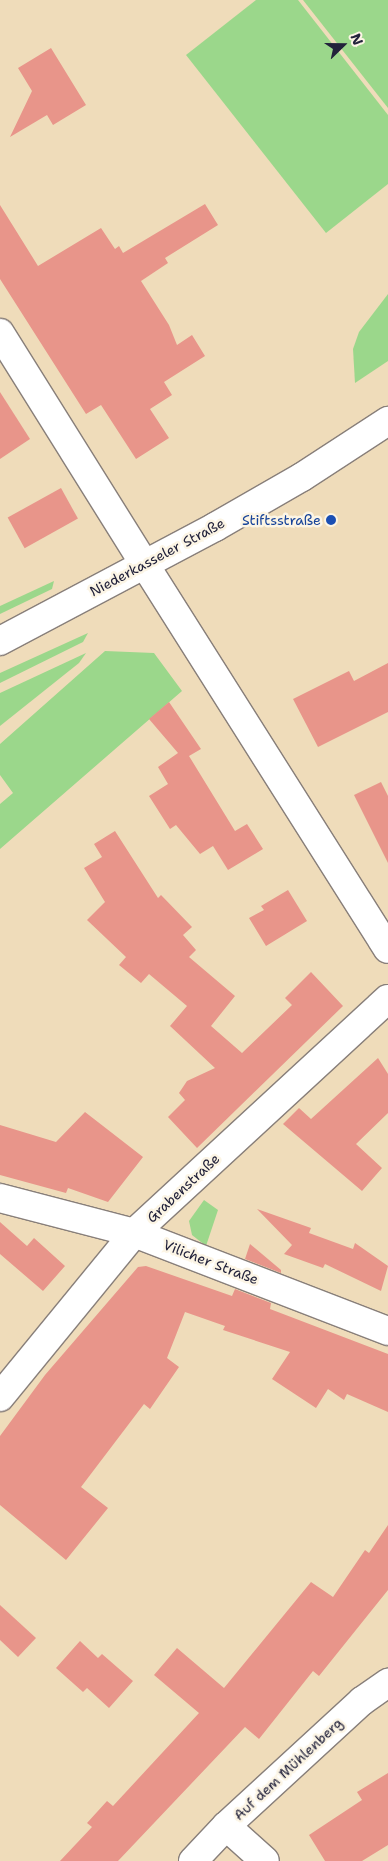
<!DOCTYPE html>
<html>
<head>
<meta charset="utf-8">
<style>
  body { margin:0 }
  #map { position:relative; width:388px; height:1861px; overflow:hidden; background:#efdcba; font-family:"Shantell Sans",sans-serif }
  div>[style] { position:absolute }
  .green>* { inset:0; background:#9bd78b }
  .building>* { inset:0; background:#e8958a; transform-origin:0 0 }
  .roads { filter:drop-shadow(1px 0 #887f7a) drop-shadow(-1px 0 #887f7a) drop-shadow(0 1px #887f7a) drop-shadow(0 -1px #887f7a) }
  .minor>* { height:28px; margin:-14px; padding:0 14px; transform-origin:14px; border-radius:14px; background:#fff }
  .tertiary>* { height:28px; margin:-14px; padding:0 14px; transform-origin:14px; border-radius:14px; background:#fff }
  .secondary>* { height:28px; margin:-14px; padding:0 14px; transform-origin:14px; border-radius:14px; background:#fff }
  .dots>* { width:14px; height:14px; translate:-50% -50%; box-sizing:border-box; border:2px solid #fcf5e5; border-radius:50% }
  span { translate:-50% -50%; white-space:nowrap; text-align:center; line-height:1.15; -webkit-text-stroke:5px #fcf5e5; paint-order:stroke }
  .transit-label { font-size:14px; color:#164399 }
  .right { translate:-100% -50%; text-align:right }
  .street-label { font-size:14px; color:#22223b }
  .north { position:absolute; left:318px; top:20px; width:50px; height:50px; -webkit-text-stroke:4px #fcf5e5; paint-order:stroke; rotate:68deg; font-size:14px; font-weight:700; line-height:20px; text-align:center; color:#22223b }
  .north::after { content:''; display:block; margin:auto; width:18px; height:22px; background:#22223b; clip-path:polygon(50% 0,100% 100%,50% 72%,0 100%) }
</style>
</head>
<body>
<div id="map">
  <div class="green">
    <div style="clip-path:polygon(256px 0,298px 0,388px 115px,388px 184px,326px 233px,186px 55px)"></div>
    <div style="clip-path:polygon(303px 0,388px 0,388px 108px)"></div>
    <div style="clip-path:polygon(388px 294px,388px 361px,355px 383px,353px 349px,359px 332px)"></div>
    <div style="clip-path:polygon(54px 581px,52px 589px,0 614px,0 606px)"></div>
    <div style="clip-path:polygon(88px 633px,83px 642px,0 683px,0 673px)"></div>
    <div style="clip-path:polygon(105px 651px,154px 653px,182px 691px,0 849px,0 804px,13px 793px,0 775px,0 744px)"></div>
    <div style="clip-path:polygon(86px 653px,79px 663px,0 726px,0 693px)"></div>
    <div style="clip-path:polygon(204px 1200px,218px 1210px,206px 1246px,192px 1235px,189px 1221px)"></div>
  </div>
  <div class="building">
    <div style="clip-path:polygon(51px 48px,86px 105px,53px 125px,47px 115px,10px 137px,32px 91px,18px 68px)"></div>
    <div style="clip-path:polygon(205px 204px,218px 225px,165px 258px,168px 263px,141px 281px,169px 325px,177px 345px,192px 335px,205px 356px,164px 382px,172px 395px,150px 409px,169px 438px,136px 459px,101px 405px,86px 414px,0 279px,0 205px,38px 266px,101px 228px,115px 249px,119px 246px,123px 253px)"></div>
    <div style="clip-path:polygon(0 392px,30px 439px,0 459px)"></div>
    <div style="left:61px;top:488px;width:35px;height:61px;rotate:61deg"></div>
    <div style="clip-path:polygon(388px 663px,388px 712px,318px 747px,293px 699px,349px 671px,354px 681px)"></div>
    <div style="clip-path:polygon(169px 702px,201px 749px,189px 756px,235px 831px,247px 824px,263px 849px,228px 870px,213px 846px,200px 854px,176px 825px,170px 829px,149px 796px,168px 784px,158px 767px,178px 753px,149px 719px)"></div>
    <div style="clip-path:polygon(381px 782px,388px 796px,388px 863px,354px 795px)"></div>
    <div style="clip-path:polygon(115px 831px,158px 898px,161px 895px,192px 927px,183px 935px,196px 950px,189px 957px,235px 996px,211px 1026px,242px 1053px,292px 1005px,285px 998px,311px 972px,343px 1006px,197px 1148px,168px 1117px,185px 1100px,179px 1093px,187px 1081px,215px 1068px,170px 1026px,187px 1006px,149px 974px,141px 983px,119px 965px,126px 957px,87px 920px,105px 902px,84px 868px,102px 857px,94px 844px)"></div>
    <div style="clip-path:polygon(288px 890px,307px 921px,266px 946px,249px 918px,264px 910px,261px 906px)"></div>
    <div style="clip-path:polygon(378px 1058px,388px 1074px,388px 1113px,356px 1144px,382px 1168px,362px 1191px,283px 1124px,299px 1108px,311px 1119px)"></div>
    <div style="clip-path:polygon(85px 1112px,143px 1157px,108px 1202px,68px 1188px,66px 1193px,0 1175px,0 1125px,56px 1142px)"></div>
    <div style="clip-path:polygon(257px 1209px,311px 1228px,309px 1233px,353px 1249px,355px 1243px,388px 1266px,381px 1291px,325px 1264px,323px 1268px,284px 1254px,292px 1245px)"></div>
    <div style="clip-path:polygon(0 1222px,27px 1246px,34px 1238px,65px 1266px,43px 1291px,0 1254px)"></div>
    <div style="clip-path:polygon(250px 1244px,281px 1270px,281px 1273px,245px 1259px)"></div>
    <div style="clip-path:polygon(146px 1266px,232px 1296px,235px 1289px,271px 1303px,270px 1309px,388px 1354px,388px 1412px,347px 1394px,344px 1400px,328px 1389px,316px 1408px,272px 1379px,290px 1352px,223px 1330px,225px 1326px,185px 1312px,167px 1358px,179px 1367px,150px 1409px,144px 1404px,81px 1487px,108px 1508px,66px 1560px,0 1505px,0 1436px,45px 1375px,138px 1267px)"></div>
    <div style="clip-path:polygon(388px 1525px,388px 1590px,319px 1676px,313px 1671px,259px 1739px,245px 1727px,118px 1861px,60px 1861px,92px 1827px,87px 1823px,107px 1801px,113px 1806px,199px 1713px,154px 1675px,177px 1648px,224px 1688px,311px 1582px,333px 1597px,365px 1550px,369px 1553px)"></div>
    <div style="clip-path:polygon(0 1605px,36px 1638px,18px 1657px,0 1640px)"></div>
    <div style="clip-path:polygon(80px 1641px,98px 1658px,102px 1654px,133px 1681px,109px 1708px,87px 1688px,83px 1692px,56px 1668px)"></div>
    <div style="clip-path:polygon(388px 1773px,388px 1845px,362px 1861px,325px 1861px,309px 1835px,362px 1800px,357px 1792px)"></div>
  </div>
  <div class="roads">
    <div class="minor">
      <div style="left:0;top:333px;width:274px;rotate:58deg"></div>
      <div style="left:0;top:1198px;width:138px;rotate:14.6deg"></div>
      <div style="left:134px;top:1233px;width:272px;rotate:21.1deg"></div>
      <div style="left:0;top:1397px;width:212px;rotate:-50.7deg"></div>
      <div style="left:134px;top:1233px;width:345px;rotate:-42.7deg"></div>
      <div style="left:226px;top:1826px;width:52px;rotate:41.9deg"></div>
      <div style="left:193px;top:1861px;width:48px;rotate:-46.7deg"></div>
      <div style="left:226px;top:1826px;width:185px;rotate:-42.6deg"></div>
      <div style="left:362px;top:1701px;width:32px;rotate:-35deg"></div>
    </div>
    <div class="tertiary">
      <div style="left:145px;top:565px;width:454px;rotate:57.7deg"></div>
    </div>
    <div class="secondary">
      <div style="left:0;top:641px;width:243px;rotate:-27.9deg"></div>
      <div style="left:215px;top:527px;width:100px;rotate:-29.9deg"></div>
      <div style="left:302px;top:477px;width:103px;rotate:-33.1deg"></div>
    </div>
  </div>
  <div class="dots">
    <div style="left:331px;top:520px;background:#1a4fb4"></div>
  </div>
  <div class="transit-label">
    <span class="right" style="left:321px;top:520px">Stiftsstraße</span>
  </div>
  <div class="street-label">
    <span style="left:157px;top:557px;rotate:-28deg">Niederkasseler Straße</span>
    <span style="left:183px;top:1188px;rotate:-43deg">Grabenstraße</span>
    <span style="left:211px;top:1262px;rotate:21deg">Vilicher Straße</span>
    <span style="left:288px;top:1769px;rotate:-43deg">Auf dem Mühlenberg</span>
  </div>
  <div class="north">N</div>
</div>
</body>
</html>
